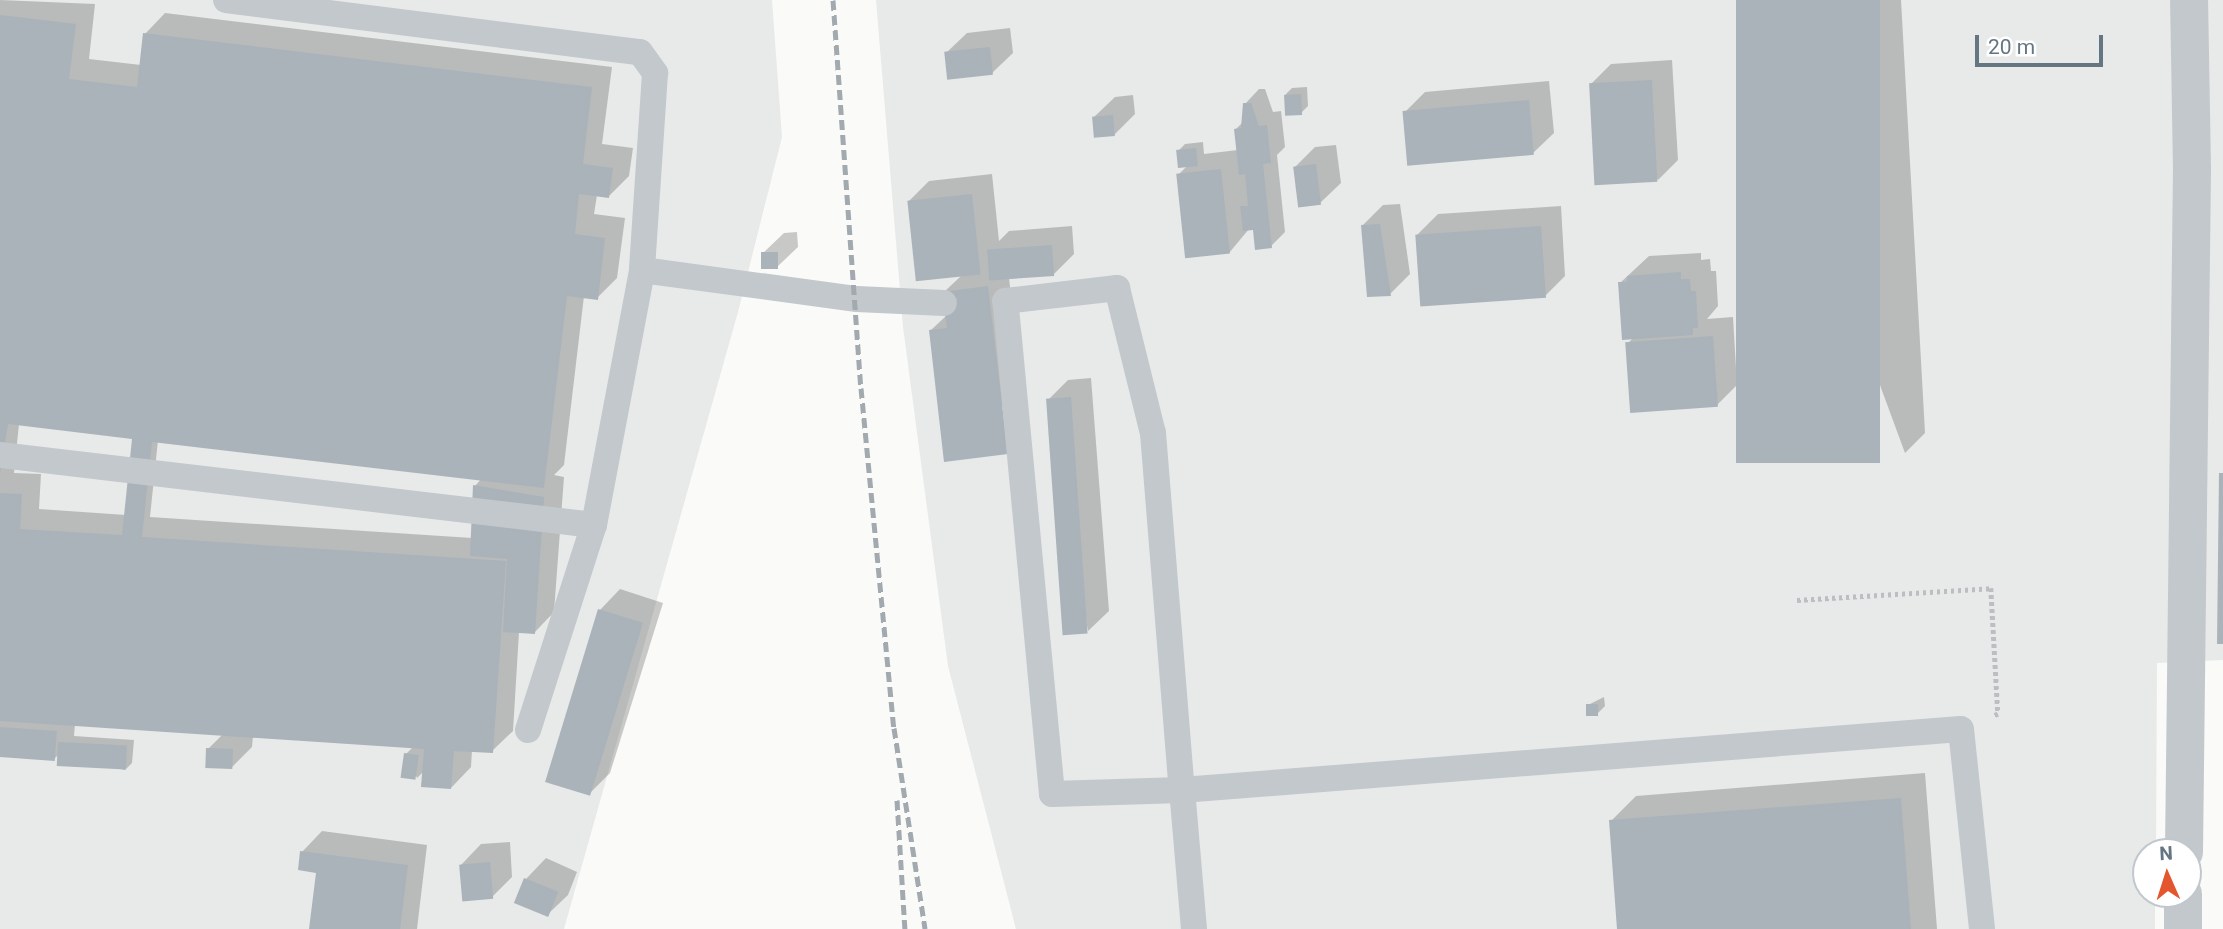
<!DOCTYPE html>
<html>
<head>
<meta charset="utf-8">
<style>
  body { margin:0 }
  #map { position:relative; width:2223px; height:929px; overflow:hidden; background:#fafaf8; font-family:Roboto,sans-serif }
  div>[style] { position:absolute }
  .built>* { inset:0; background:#e8e9e9 }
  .shadow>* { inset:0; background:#0003 }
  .building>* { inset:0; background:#aab3b9; transform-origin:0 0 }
  .path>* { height:4.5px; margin-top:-2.25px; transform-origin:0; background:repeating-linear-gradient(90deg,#bbbfc2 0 3.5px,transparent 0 7px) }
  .lane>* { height:26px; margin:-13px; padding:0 13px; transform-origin:13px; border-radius:13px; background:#c3c8cc }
  .street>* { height:38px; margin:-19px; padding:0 19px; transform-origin:19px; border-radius:19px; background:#c3c8cc }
  .rail>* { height:5px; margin-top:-2.5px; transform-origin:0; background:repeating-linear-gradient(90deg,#a2aab0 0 10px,transparent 0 15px) }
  span { translate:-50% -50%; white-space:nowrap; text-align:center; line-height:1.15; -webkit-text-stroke:7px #fff; paint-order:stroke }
  .north { position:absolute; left:2132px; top:838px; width:70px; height:70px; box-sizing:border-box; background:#fff; border:2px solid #c1c8cd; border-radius:50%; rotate:357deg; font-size:19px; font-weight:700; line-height:28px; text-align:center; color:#657683 }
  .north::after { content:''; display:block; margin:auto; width:24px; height:32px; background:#e4572e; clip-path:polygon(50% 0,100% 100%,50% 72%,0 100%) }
  .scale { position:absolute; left:1975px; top:35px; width:128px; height:32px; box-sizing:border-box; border:4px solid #657683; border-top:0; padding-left:9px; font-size:21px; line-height:24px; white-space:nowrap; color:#657683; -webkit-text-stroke:5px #fff; paint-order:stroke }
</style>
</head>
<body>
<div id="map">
  <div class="built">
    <div style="clip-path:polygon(0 0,772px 0,782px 137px,738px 312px,564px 929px,0 929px)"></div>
    <div style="clip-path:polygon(876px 0,2223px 0,2223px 660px,2157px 663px,2156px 852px,2146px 852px,2146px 894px,2155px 894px,2155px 929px,1016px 929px,948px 666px,903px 327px)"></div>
  </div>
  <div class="shadow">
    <div style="clip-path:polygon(evenodd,0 0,95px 4px,89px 59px,141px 65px,145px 34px,165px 13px,612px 67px,602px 144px,633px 148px,629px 176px,609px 196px,597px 195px,594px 214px,625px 218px,617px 278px,597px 298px,584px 296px,564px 465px,554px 475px,564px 477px,554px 612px,534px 633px,519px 632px,513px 731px,492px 751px,472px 750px,471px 767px,451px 788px,424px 771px,417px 778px,406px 754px,414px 746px,253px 736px,252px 747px,232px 767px,208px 749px,223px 734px,75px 724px,74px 736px,134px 740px,132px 763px,125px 770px,58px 755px,54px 759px,0 756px,0 0,19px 424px,136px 438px,126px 515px,39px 509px,41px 474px,14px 473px,19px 424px,0 0,158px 440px,482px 478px,475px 486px,472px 538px,150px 517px,158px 440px)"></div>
    <div style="clip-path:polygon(1738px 0,1901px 0,1925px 433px,1905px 453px)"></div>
    <div style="clip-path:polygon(1010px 28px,1013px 53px,992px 73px,946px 53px,967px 33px)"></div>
    <div style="clip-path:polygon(1672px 60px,1678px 160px,1658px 180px,1591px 84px,1611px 64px)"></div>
    <div style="clip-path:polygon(1549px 81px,1554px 133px,1533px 153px,1404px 113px,1425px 92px)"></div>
    <div style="clip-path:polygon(1307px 87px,1308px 106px,1301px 113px,1285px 95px,1292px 88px)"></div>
    <div style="clip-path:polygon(1259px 89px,1265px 89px,1273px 112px,1281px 111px,1285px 147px,1277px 155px,1285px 232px,1271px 246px,1255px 229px,1249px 229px,1229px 253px,1178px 175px,1187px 166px,1178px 151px,1185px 144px,1203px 142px,1204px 154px,1238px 150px,1236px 129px,1244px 121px,1245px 104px)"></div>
    <div style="clip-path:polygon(1133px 95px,1135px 114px,1114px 135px,1094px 117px,1115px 97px)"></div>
    <div style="clip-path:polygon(1336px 145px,1341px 183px,1320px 203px,1294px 168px,1315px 147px)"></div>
    <div style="clip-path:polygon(992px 174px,999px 241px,1009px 231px,1072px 226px,1074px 254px,1054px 274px,1009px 278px,1027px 432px,930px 331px,947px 315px,944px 292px,961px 276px,909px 201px,929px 181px)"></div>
    <div style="clip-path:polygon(1400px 204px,1410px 274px,1390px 294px,1363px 225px,1383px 205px)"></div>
    <div style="clip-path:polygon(1561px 206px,1565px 276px,1545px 296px,1417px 235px,1438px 214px)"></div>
    <div style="clip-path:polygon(797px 232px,798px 247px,777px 267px,763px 253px,784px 233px)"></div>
    <div style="clip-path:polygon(1701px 253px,1701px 260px,1710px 259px,1711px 271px,1716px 271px,1718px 306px,1707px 319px,1733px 317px,1737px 385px,1717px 405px,1627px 344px,1634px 337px,1620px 283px,1649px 256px)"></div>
    <div style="clip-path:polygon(1091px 378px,1109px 611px,1088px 631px,1048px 400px,1068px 380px)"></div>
    <div style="clip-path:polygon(620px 589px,663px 603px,610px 773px,589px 794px,600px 610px)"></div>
    <div style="clip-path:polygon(1604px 697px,1605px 706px,1598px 713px,1588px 705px)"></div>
    <div style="clip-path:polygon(1925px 773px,1937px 929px,1619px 929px,1611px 821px,1636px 796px)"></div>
    <div style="clip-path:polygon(322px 831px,427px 845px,417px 929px,311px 929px,318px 871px,302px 852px)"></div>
    <div style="clip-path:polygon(510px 842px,512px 877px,492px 897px,461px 865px,481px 844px)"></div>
    <div style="clip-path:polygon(546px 858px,577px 872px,568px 895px,547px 915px,516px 902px,526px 879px)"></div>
  </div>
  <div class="building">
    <div style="left:1736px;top:0;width:144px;height:463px"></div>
    <div style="clip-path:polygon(0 15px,76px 24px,69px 79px,137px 87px,143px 33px,592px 87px,583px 164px,613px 168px,609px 198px,579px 194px,575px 234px,605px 238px,598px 300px,567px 296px,544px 488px,152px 442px,142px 537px,506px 561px,493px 753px,454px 751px,451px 789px,421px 787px,424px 749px,0 721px,0 493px,22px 494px,20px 529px,122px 535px,132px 439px,8px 424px,0 474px)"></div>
    <div style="left:990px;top:47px;width:28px;height:46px;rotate:84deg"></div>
    <div style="left:1652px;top:80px;width:102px;height:63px;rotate:87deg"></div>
    <div style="left:1301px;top:94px;width:21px;height:17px;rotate:87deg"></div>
    <div style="left:1529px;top:100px;width:55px;height:127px;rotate:85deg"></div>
    <div style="clip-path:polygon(1243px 103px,1251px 103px,1259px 126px,1267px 125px,1271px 163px,1263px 164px,1272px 248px,1255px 250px,1253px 230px,1243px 231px,1240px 206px,1248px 206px,1245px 174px,1239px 175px,1234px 129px,1241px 128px)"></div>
    <div style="left:1113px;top:115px;width:21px;height:21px;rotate:85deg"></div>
    <div style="left:1196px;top:148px;width:18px;height:20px;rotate:84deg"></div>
    <div style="left:1316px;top:164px;width:41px;height:23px;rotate:83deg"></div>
    <div style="left:1221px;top:169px;width:85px;height:45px;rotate:84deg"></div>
    <div style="left:972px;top:194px;width:81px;height:65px;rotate:84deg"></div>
    <div style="clip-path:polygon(1380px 224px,1391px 296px,1367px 297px,1361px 225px)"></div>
    <div style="left:1541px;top:226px;width:72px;height:126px;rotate:86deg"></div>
    <div style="left:1052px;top:245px;width:31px;height:65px;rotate:86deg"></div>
    <div style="left:778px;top:252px;width:17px;height:17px;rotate:90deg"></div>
    <div style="clip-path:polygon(1681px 272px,1681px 279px,1690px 279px,1691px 291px,1696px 291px,1698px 328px,1693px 328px,1693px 335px,1622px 340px,1618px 282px,1627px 282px,1627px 276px)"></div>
    <div style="clip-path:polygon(988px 286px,1008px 454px,944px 462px,929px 330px,947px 328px,942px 292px)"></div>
    <div style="left:1713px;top:336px;width:71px;height:88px;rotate:86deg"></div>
    <div style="left:1071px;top:397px;width:237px;height:25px;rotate:86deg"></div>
    <div style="clip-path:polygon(2219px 473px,2223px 473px,2223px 644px,2217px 644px)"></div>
    <div style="clip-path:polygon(473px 485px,544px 497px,535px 634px,503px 632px,507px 559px,470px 556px)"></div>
    <div style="left:598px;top:609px;width:47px;height:181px;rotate:17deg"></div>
    <div style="left:1586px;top:704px;width:12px;height:12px"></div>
    <div style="left:0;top:727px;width:57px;height:30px;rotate:4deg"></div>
    <div style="left:58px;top:742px;width:69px;height:24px;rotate:3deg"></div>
    <div style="left:206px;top:748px;width:27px;height:20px;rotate:2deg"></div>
    <div style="left:404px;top:753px;width:15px;height:25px;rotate:8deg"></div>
    <div style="clip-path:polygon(1901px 798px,1911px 929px,1617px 929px,1609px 820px)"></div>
    <div style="clip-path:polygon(300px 851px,408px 865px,400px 929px,309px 929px,316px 873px,298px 870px)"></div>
    <div style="left:490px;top:862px;width:37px;height:31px;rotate:85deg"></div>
    <div style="left:524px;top:878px;width:37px;height:27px;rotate:22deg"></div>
  </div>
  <div class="path">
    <div style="left:1797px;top:600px;width:194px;rotate:-3.5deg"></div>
    <div style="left:1991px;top:588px;width:126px;rotate:86.8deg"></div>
    <div style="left:1998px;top:714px;width:4px;rotate:153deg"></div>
  </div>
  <div class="lane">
    <div style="left:226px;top:0;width:417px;rotate:7.2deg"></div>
    <div style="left:640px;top:52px;width:26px;rotate:54deg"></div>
    <div style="left:655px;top:73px;width:197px;rotate:93.8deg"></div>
    <div style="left:1117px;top:288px;width:149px;rotate:76.1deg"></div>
    <div style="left:1153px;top:433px;width:358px;rotate:85.4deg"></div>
    <div style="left:1182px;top:790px;width:130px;rotate:178.2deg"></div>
    <div style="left:1052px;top:794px;width:495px;rotate:-95.4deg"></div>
    <div style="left:1005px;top:301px;width:113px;rotate:-6.6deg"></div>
    <div style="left:0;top:455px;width:598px;rotate:6.72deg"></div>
    <div style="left:528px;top:730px;width:215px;rotate:-72.2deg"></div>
    <div style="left:594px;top:525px;width:259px;rotate:-79.3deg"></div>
    <div style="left:642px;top:270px;width:217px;rotate:7.7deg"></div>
    <div style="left:857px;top:299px;width:87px;rotate:2.6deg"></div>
    <div style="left:1194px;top:929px;width:140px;rotate:-94.9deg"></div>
    <div style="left:1182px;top:790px;width:781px;rotate:-4.48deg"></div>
    <div style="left:1961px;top:729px;width:201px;rotate:84deg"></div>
  </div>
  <div class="street">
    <div style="left:2184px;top:852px;width:683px;rotate:-89.33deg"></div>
    <div style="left:2192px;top:169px;width:169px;rotate:-91deg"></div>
    <div style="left:2183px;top:929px;width:35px;rotate:-90deg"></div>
  </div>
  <div class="rail">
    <div style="left:833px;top:0;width:389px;rotate:85.9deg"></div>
    <div style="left:861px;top:388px;width:342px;rotate:84.5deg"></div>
    <div style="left:894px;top:728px;width:203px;rotate:81.2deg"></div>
    <div style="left:897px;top:800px;width:129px;rotate:86.5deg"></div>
  </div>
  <div class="north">N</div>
  <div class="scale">20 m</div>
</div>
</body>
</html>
